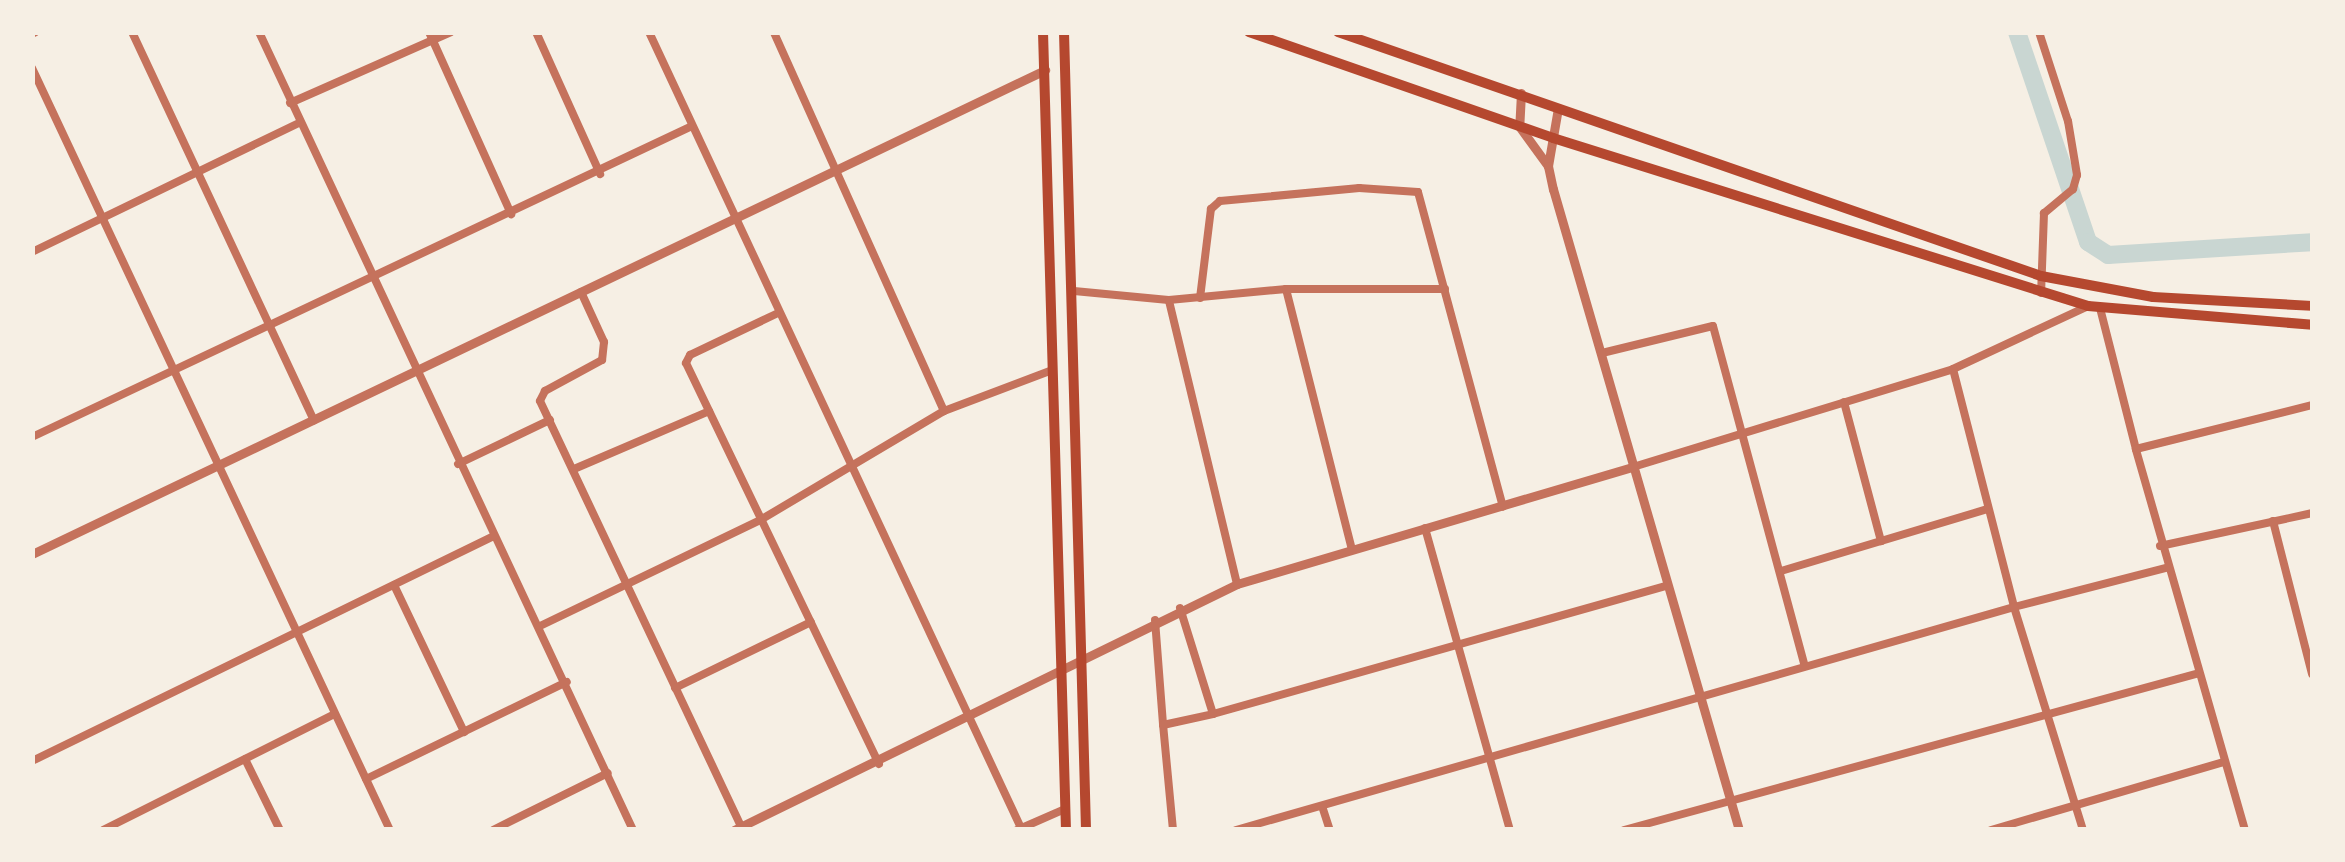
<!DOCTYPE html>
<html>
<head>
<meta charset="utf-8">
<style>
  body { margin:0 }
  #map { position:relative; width:2345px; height:862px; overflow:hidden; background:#f6efe4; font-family:"Public Sans",sans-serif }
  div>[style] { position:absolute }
  .canal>* { height:18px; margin:-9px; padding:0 9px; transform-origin:9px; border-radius:9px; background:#c9d6d2 }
  .minor>* { height:8px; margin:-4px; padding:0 4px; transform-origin:4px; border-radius:4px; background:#c5725c }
  .tertiary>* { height:9px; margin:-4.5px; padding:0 4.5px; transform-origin:4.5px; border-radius:4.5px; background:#c5725c }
  .secondary>* { height:10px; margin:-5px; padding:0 5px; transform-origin:5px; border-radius:5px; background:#b5482f }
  span { translate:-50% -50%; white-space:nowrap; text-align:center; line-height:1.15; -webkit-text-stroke:10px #f6efe4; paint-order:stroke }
  .frame { position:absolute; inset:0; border:35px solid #f6efe4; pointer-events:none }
</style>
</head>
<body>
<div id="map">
  <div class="canal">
    <div style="left:2017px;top:32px;width:222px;rotate:71.3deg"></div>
    <div style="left:2088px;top:242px;width:24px;rotate:33deg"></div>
    <div style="left:2108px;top:255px;width:204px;rotate:-3.6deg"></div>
  </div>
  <div class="minor">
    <div style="left:132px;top:32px;width:429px;rotate:64.9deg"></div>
    <div style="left:259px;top:32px;width:881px;rotate:64.89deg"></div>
    <div style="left:429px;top:32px;width:200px;rotate:65.7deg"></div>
    <div style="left:536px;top:32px;width:156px;rotate:65.7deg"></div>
    <div style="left:649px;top:32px;width:879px;rotate:64.95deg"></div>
    <div style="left:2039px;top:32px;width:94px;rotate:72deg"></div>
    <div style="left:2068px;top:121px;width:55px;rotate:80.5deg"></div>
    <div style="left:2077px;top:175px;width:15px;rotate:106deg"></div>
    <div style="left:2073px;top:189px;width:38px;rotate:140deg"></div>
    <div style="left:2044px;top:213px;width:80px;rotate:92.1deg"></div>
    <div style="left:32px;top:34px;width:4px;rotate:-27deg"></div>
    <div style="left:32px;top:68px;width:842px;rotate:64.84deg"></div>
    <div style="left:290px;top:103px;width:176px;rotate:-23.8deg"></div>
    <div style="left:32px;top:252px;width:297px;rotate:-25.8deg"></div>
    <div style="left:1286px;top:289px;width:268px;rotate:75.8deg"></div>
    <div style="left:1074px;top:291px;width:95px;rotate:5.4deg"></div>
    <div style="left:581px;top:292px;width:55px;rotate:65.3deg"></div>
    <div style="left:604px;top:342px;width:18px;rotate:96deg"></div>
    <div style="left:602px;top:360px;width:65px;rotate:151.5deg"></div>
    <div style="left:545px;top:391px;width:11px;rotate:117deg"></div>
    <div style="left:540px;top:401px;width:470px;rotate:64.7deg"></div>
    <div style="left:1200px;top:298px;width:90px;rotate:-83deg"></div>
    <div style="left:1211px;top:209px;width:12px;rotate:-42deg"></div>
    <div style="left:1220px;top:201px;width:140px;rotate:-5.3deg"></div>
    <div style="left:1359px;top:188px;width:59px;rotate:3.9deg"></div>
    <div style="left:1418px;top:192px;width:326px;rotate:74.9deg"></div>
    <div style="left:2100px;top:308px;width:146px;rotate:75.7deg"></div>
    <div style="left:776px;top:314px;width:95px;rotate:154.5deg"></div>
    <div style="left:690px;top:355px;width:9px;rotate:117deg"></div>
    <div style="left:686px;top:363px;width:445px;rotate:64.3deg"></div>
    <div style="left:1602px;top:353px;width:114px;rotate:-13.7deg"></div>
    <div style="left:1713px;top:326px;width:352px;rotate:74.9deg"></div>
    <div style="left:1953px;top:369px;width:149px;rotate:-25deg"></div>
    <div style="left:1844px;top:402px;width:144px;rotate:75.1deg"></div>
    <div style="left:944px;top:411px;width:113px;rotate:-20.7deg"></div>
    <div style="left:32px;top:437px;width:727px;rotate:-25.23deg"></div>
    <div style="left:458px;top:464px;width:102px;rotate:-25.6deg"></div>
    <div style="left:1633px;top:467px;width:335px;rotate:-17deg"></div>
    <div style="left:1953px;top:369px;width:246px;rotate:75.6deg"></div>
    <div style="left:2014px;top:607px;width:157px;rotate:-14.4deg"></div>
    <div style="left:574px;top:469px;width:147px;rotate:-23.2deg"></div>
    <div style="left:2273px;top:521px;width:158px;rotate:75.7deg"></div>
    <div style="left:1425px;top:528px;width:314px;rotate:74.3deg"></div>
    <div style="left:2160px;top:546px;width:156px;rotate:-12.2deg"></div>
    <div style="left:1781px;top:571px;width:216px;rotate:-16.7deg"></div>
    <div style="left:1237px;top:584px;width:292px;rotate:-103.5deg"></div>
    <div style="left:1169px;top:300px;width:118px;rotate:-5.4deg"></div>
    <div style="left:1286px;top:289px;width:159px"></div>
    <div style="left:394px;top:585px;width:163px;rotate:64.5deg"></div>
    <div style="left:1155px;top:620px;width:105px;rotate:85.6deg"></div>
    <div style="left:540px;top:626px;width:246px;rotate:-25.7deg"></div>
    <div style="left:762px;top:519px;width:212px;rotate:-30.7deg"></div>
    <div style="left:944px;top:411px;width:415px;rotate:-114.2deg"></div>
    <div style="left:675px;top:688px;width:151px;rotate:-25.9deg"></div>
    <div style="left:1213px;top:714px;width:470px;rotate:-15.8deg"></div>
    <div style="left:245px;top:759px;width:79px;rotate:63.8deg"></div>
    <div style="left:32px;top:761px;width:514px;rotate:-25.97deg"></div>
    <div style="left:366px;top:779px;width:223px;rotate:-25.8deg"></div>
    <div style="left:1322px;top:806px;width:25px;rotate:72deg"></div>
    <div style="left:103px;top:830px;width:259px;rotate:-26.6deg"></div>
    <div style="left:493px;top:830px;width:128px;rotate:-26.4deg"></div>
    <div style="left:1017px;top:830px;width:52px;rotate:-23.6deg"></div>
    <div style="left:1173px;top:830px;width:105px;rotate:-95.4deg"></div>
    <div style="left:1163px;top:725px;width:51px;rotate:-12.4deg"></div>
    <div style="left:1213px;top:714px;width:111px;rotate:-107.3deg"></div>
    <div style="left:1236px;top:830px;width:809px;rotate:-15.99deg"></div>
    <div style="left:2014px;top:607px;width:233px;rotate:72.8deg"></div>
    <div style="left:1624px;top:830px;width:596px;rotate:-15.27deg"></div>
    <div style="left:1991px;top:830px;width:242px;rotate:-16.3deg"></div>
    <div style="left:2245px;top:830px;width:396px;rotate:-106deg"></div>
    <div style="left:2136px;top:449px;width:181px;rotate:-14deg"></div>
  </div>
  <div class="tertiary">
    <div style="left:1521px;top:93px;width:33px;rotate:93deg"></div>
    <div style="left:1519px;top:126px;width:49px;rotate:54.1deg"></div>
    <div style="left:1558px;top:108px;width:59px;rotate:99.8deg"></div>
    <div style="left:1548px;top:166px;width:24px;rotate:78deg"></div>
    <div style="left:1553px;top:189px;width:667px;rotate:73.82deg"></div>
    <div style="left:32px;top:554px;width:1123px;rotate:-25.54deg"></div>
    <div style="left:734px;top:830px;width:560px;rotate:-26.06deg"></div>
    <div style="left:1237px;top:584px;width:413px;rotate:-16.5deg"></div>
  </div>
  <div class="secondary">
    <div style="left:1043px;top:32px;width:798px;rotate:88.35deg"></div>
    <div style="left:1064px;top:32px;width:798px;rotate:88.42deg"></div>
    <div style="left:1249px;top:32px;width:322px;rotate:19.2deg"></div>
    <div style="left:1553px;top:138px;width:561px;rotate:17.43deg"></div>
    <div style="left:2088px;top:306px;width:225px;rotate:4.8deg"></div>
    <div style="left:1338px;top:32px;width:744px;rotate:19.14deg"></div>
    <div style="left:2041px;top:276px;width:114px;rotate:10.6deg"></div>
    <div style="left:2153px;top:297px;width:159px;rotate:3.2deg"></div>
  </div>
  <div class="frame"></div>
</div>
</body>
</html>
